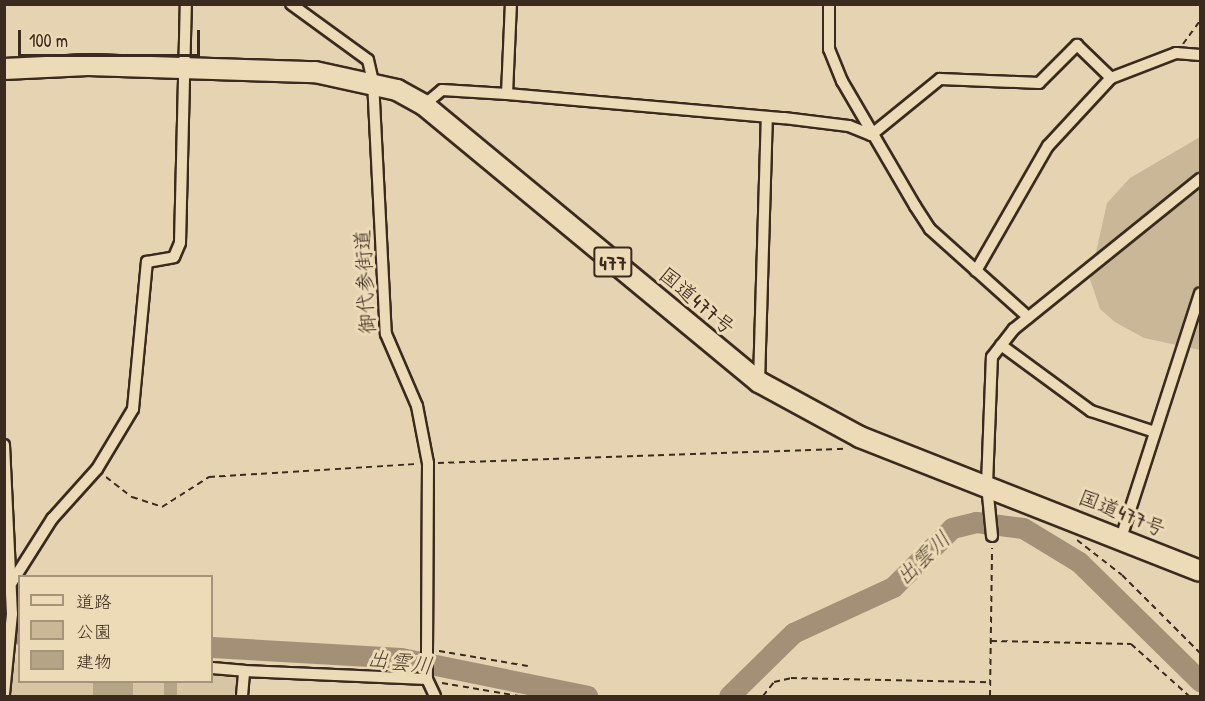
<!DOCTYPE html>
<html>
<head>
<meta charset="utf-8">
<style>
  body { margin:0 }
  #map { position:relative; width:1205px; height:701px; overflow:hidden; background:#e6d3b1; font-family:"Patrick Hand","Klee One",sans-serif }
  div>[style] { position:absolute }
  .built>* { inset:0; background:#d8c5a4 }
  .green>* { inset:0; background:#c9b798 }
  .river>* { height:21px; margin:-10.5px; padding:0 10.5px; transform-origin:10.5px; border-radius:10.5px; background:#a39076 }
  .building>* { inset:0; background:#b6a487; transform-origin:0 0 }
  .path>* { height:2px; margin-top:-1px; transform-origin:0; background:repeating-linear-gradient(90deg,#3b2a1e 0 6px,transparent 0 10.5px) }
  .roads { filter:drop-shadow(2px 0 #3b2a1e) drop-shadow(-2px 0 #3b2a1e) drop-shadow(0 2px #3b2a1e) drop-shadow(0 -2px #3b2a1e) }
  .street>* { height:10px; margin:-5px; padding:0 5px; transform-origin:5px; border-radius:5px; background:#eddab7 }
  .highway>* { height:20px; margin:-10px; padding:0 10px; transform-origin:10px; border-radius:10px; background:#eddab7 }
  span { translate:-50% -50%; white-space:nowrap; text-align:center; line-height:1.15; -webkit-text-stroke:6px #eddab7; paint-order:stroke }
  .shield-label span { padding:2px 4px; background:#eddab7; border:2px solid; border-radius:4px; -webkit-text-stroke-width:0 }
  .shield-label { font-size:20px; color:#3b2a1e; font-weight:700 }
  .street-label { font-size:21px; color:#3b2a1e }
  .water-label { font-size:22px; color:#554434; font-style:italic }
  .frame { position:absolute; inset:0; border:6px solid #3b2a1e; pointer-events:none }
  .legend { position:absolute; left:18px; top:575px; width:195px; height:108px; box-sizing:border-box; background:#eddab7; border:2px solid #a6947a; margin:0; padding:8px 10px; list-style:none; font-size:18px; color:#3b2a1e }
  .legend li { display:flex; align-items:center; gap:12px; height:30px }
  .legend b { width:30px; border:2px solid #a6947a }
  .scale { position:absolute; left:18px; top:30px; width:182px; height:27px; box-sizing:border-box; border:3px solid #3b2a1e; border-top:0; padding-left:8px; font-size:18px; line-height:21px; white-space:nowrap; color:#3b2a1e; -webkit-text-stroke:4px #eddab7; paint-order:stroke }
</style>
</head>
<body>
<div id="map">
  <div class="built">
    <div style="clip-path:polygon(16px 655px,20px 682px,212px 682px,212px 675px,238px 677px,238px 696px,11px 696px)"></div>
  </div>
  <div class="green">
    <div style="clip-path:polygon(1200px 137px,1200px 350px,1144px 338px,1115px 322px,1100px 309px,1090px 279px,1107px 203px,1130px 178px)"></div>
  </div>
  <div class="river">
    <div style="left:4px;top:632px;width:16px;rotate:7deg"></div>
    <div style="left:212px;top:647px;width:189px;rotate:3.3deg"></div>
    <div style="left:401px;top:658px;width:190px;rotate:11.5deg"></div>
    <div style="left:729px;top:696px;width:90px;rotate:-44.5deg"></div>
    <div style="left:793px;top:633px;width:110px;rotate:-24.7deg"></div>
    <div style="left:893px;top:587px;width:83px;rotate:-45deg"></div>
    <div style="left:952px;top:528px;width:25px;rotate:-14deg"></div>
    <div style="left:976px;top:522px;width:47px;rotate:7.3deg"></div>
    <div style="left:1023px;top:528px;width:66px;rotate:31.3deg"></div>
    <div style="left:1079px;top:562px;width:170px;rotate:44.5deg"></div>
  </div>
  <div class="building">
    <div style="left:93px;top:681px;width:40px;height:15px"></div>
    <div style="left:164px;top:681px;width:13px;height:15px"></div>
  </div>
  <div class="path">
    <div style="left:1183px;top:44px;width:29px;rotate:-54deg"></div>
    <div style="left:438px;top:463px;width:408px;rotate:-2deg"></div>
    <div style="left:106px;top:477px;width:33px;rotate:38deg"></div>
    <div style="left:132px;top:497px;width:32px;rotate:18deg"></div>
    <div style="left:162px;top:507px;width:56px;rotate:-32.6deg"></div>
    <div style="left:209px;top:477px;width:209px;rotate:-3.6deg"></div>
    <div style="left:1077px;top:540px;width:57px;rotate:37.9deg"></div>
    <div style="left:1122px;top:575px;width:110px;rotate:45deg"></div>
    <div style="left:991px;top:641px;width:140px;rotate:1.2deg"></div>
    <div style="left:1131px;top:644px;width:78px;rotate:41.9deg"></div>
    <div style="left:439px;top:651px;width:90px;rotate:9.6deg"></div>
    <div style="left:442px;top:683px;width:78px;rotate:9.6deg"></div>
    <div style="left:763px;top:696px;width:18px;rotate:-52deg"></div>
    <div style="left:774px;top:682px;width:17px;rotate:-13deg"></div>
    <div style="left:791px;top:678px;width:199px;rotate:1.2deg"></div>
    <div style="left:990px;top:696px;width:148px;rotate:-89.2deg"></div>
  </div>
  <div class="roads">
    <div class="street">
      <div style="left:291px;top:4px;width:95px;rotate:36deg"></div>
      <div style="left:368px;top:60px;width:22px;rotate:77deg"></div>
      <div style="left:373px;top:81px;width:253px;rotate:87.1deg"></div>
      <div style="left:386px;top:334px;width:78px;rotate:66.7deg"></div>
      <div style="left:417px;top:406px;width:58px;rotate:79.1deg"></div>
      <div style="left:428px;top:463px;width:216px;rotate:90.3deg"></div>
      <div style="left:427px;top:679px;width:19px;rotate:65deg"></div>
      <div style="left:829px;top:4px;width:45px;rotate:90deg"></div>
      <div style="left:829px;top:49px;width:35px;rotate:68deg"></div>
      <div style="left:842px;top:81px;width:145px;rotate:59.7deg"></div>
      <div style="left:915px;top:206px;width:27px;rotate:57deg"></div>
      <div style="left:930px;top:229px;width:132px;rotate:41.9deg"></div>
      <div style="left:507px;top:94px;width:90px;rotate:-87.5deg"></div>
      <div style="left:424px;top:105px;width:23px;rotate:-40deg"></div>
      <div style="left:442px;top:90px;width:65px;rotate:3.5deg"></div>
      <div style="left:507px;top:94px;width:278px;rotate:5deg"></div>
      <div style="left:784px;top:118px;width:65px;rotate:7deg"></div>
      <div style="left:849px;top:126px;width:24px;rotate:22deg"></div>
      <div style="left:871px;top:135px;width:89px;rotate:-39.1deg"></div>
      <div style="left:940px;top:79px;width:99px;rotate:2.3deg"></div>
      <div style="left:1039px;top:83px;width:54px;rotate:-45deg"></div>
      <div style="left:1077px;top:45px;width:47px;rotate:44.1deg"></div>
      <div style="left:976px;top:271px;width:144px;rotate:-60.1deg"></div>
      <div style="left:1048px;top:146px;width:93px;rotate:-47.2deg"></div>
      <div style="left:1111px;top:78px;width:70px;rotate:-21deg"></div>
      <div style="left:1176px;top:53px;width:24px;rotate:5deg"></div>
      <div style="left:1001px;top:345px;width:112px;rotate:36.3deg"></div>
      <div style="left:1091px;top:411px;width:64px;rotate:18.2deg"></div>
      <div style="left:759px;top:382px;width:263px;rotate:-88.3deg"></div>
      <div style="left:4px;top:445px;width:169px;rotate:87.3deg"></div>
      <div style="left:12px;top:614px;width:80px;rotate:95.7deg"></div>
      <div style="left:992px;top:536px;width:51px;rotate:-95.6deg"></div>
      <div style="left:987px;top:485px;width:128px;rotate:-87.8deg"></div>
      <div style="left:992px;top:357px;width:36px;rotate:-52deg"></div>
      <div style="left:1014px;top:329px;width:239px;rotate:-38.9deg"></div>
      <div style="left:1121px;top:538px;width:257px;rotate:-72.1deg"></div>
      <div style="left:12px;top:582px;width:75px;rotate:-57.6deg"></div>
      <div style="left:52px;top:519px;width:67px;rotate:-48deg"></div>
      <div style="left:97px;top:469px;width:70px;rotate:-59deg"></div>
      <div style="left:133px;top:409px;width:148px;rotate:-84.6deg"></div>
      <div style="left:147px;top:262px;width:27px;rotate:-10deg"></div>
      <div style="left:174px;top:257px;width:15px;rotate:-67deg"></div>
      <div style="left:180px;top:243px;width:239px;rotate:-88.6deg"></div>
      <div style="left:212px;top:668px;width:32px;rotate:5deg"></div>
      <div style="left:242px;top:696px;width:25px;rotate:-85deg"></div>
      <div style="left:244px;top:671px;width:183px;rotate:2.5deg"></div>
    </div>
    <div class="highway">
      <div style="left:4px;top:69px;width:84px;rotate:-2.7deg"></div>
      <div style="left:88px;top:65px;width:227px;rotate:1.8deg"></div>
      <div style="left:315px;top:72px;width:84px;rotate:12.4deg"></div>
      <div style="left:397px;top:90px;width:31px;rotate:29deg"></div>
      <div style="left:424px;top:105px;width:435px;rotate:39.6deg"></div>
      <div style="left:759px;top:382px;width:115px;rotate:28.6deg"></div>
      <div style="left:860px;top:437px;width:365px;rotate:21.5deg"></div>
    </div>
  </div>
  <div class="shield-label">
    <span style="left:613px;top:262px">477</span>
  </div>
  <div class="street-label">
    <span style="left:365px;top:282px;rotate:-93deg">御代参街道</span>
    <span style="left:697px;top:301px;rotate:40deg">国道477号</span>
    <span style="left:1122px;top:513px;rotate:22deg">国道477号</span>
  </div>
  <div class="water-label">
    <span style="left:923px;top:558px;rotate:-44deg">出雲川</span>
    <span style="left:400px;top:662px;rotate:7deg">出雲川</span>
  </div>
  <div class="frame"></div>
  <ul class="legend">
  <li><b style="height:8px;background:#eddab7"></b>道路</li>
  <li><b style="height:16px;background:#c9b798"></b>公園</li>
  <li><b style="height:16px;background:#b6a487"></b>建物</li>
  </ul>
  <div class="scale">100 m</div>
</div>
</body>
</html>
